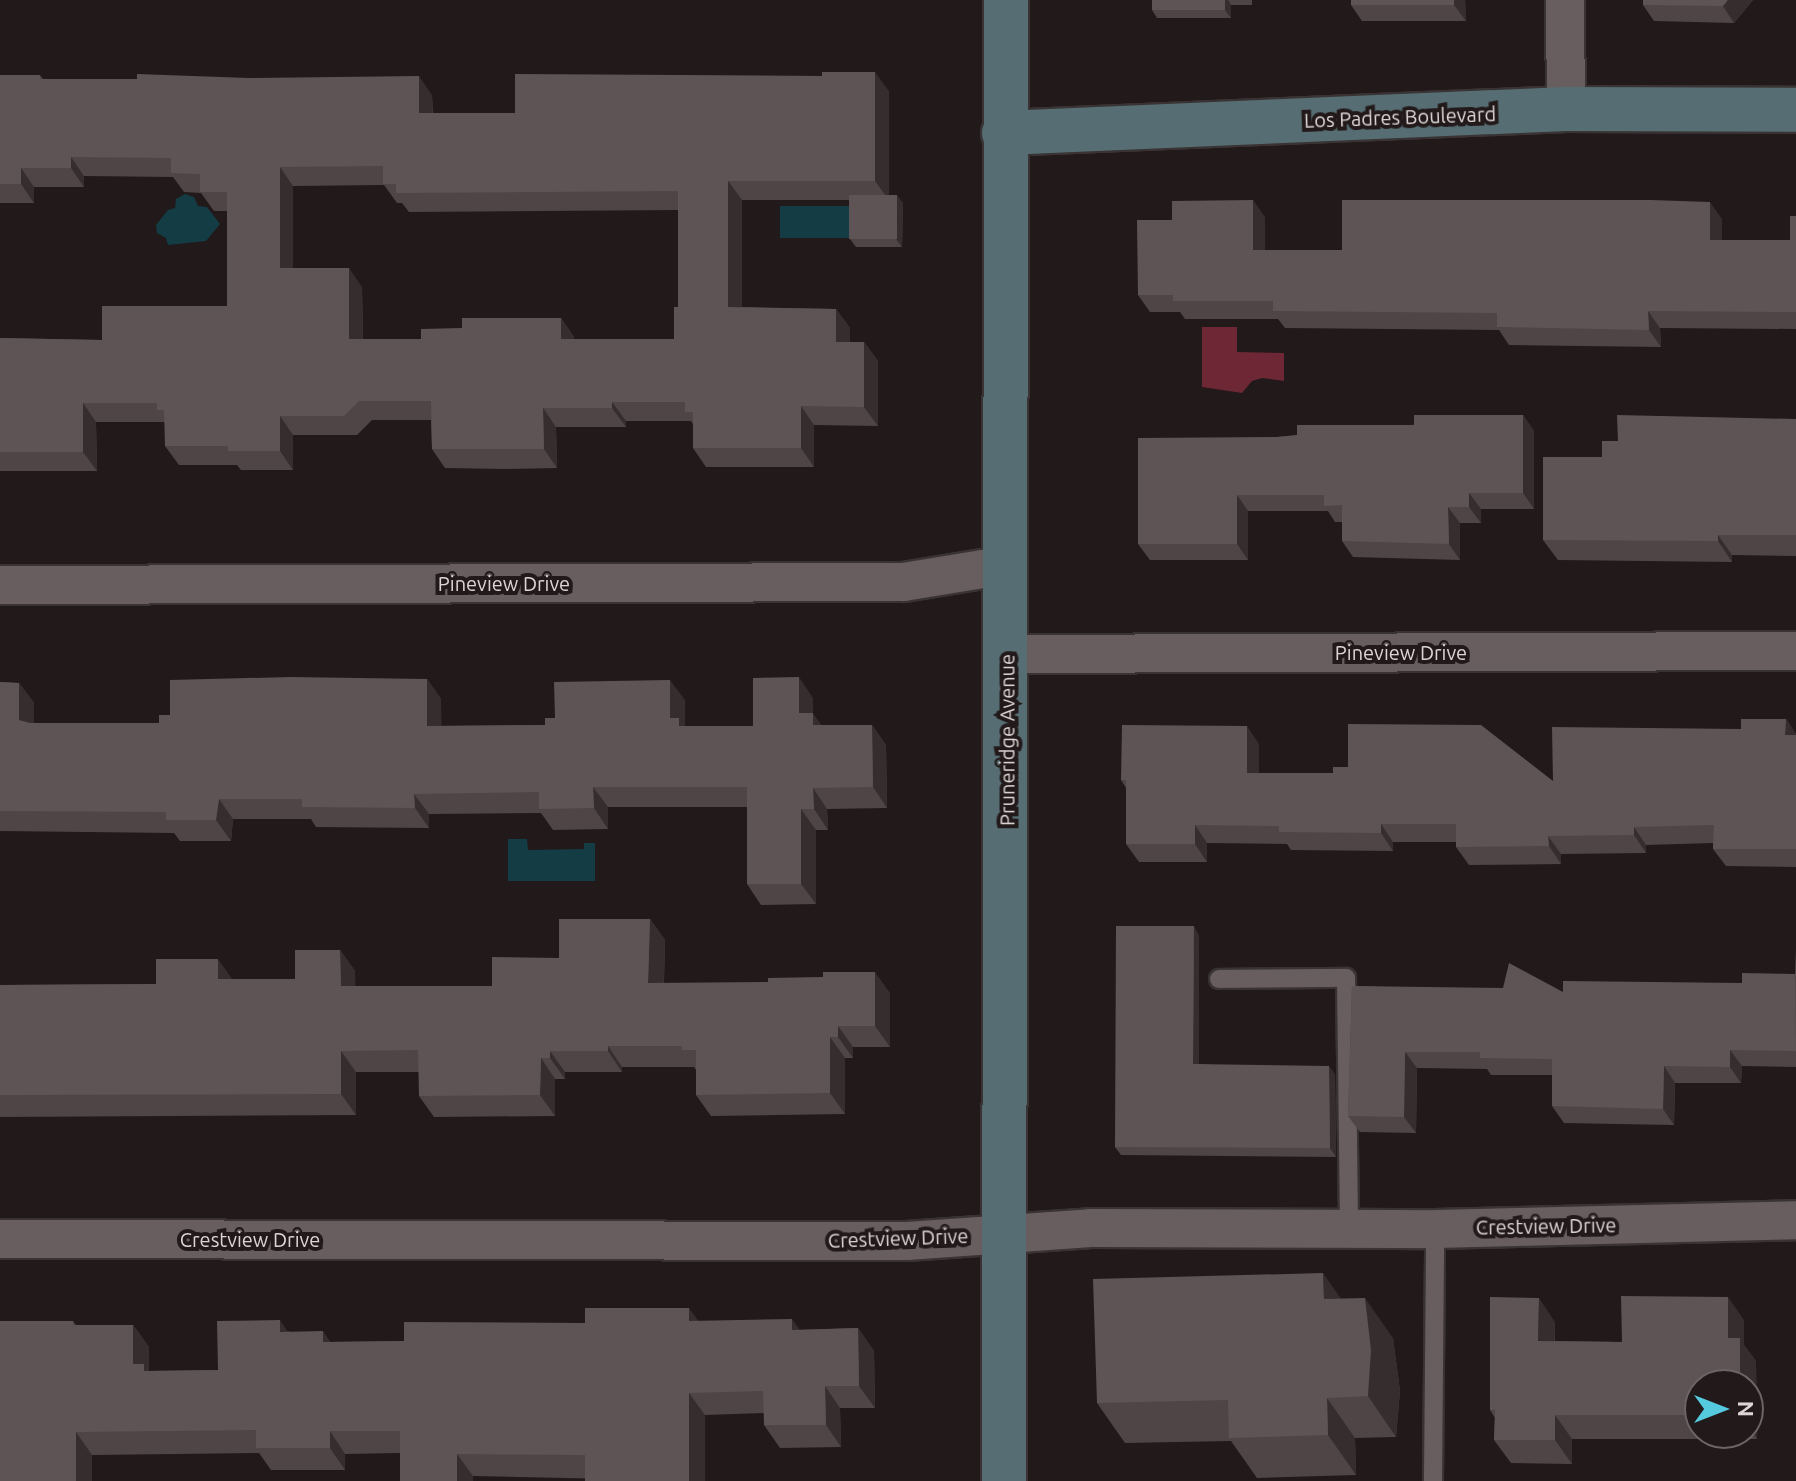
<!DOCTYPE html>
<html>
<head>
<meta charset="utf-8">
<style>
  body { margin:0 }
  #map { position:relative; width:1796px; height:1481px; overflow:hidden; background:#22191a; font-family:Ubuntu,sans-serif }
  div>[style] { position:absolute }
  .green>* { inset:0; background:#6d2735 }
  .water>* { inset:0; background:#143c44; transform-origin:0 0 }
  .roads { filter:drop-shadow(2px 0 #393333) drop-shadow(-2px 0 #393333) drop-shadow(0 2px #393333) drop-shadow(0 -2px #393333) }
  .lane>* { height:18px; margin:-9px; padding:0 9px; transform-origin:9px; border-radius:9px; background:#695e5f }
  .street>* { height:38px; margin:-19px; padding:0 19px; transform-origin:19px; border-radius:19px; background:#695e5f }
  .secondary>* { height:44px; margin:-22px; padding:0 22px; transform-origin:22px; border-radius:22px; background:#566e73 }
  .wall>* { inset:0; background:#4f4546 }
  .shaded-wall>* { inset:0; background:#362d2e }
  .building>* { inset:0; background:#5e5455; transform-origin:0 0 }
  span { translate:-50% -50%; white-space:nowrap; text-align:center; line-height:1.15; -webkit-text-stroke:8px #22191a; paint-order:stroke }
  .street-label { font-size:20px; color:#dcd5d6 }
  .north { position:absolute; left:1684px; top:1369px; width:80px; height:80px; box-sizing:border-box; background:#22191a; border:2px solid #6c6465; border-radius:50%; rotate:90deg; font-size:22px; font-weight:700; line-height:32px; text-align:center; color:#dcd5d6 }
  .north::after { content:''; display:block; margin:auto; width:28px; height:36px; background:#55cadf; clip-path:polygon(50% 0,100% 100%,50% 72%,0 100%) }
</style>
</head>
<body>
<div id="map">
  <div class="green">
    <div style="clip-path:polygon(1202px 327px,1237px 327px,1237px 352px,1284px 353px,1284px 381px,1262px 378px,1252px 381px,1242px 393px,1202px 387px)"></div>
  </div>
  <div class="water">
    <div style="clip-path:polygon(185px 194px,194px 197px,198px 206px,207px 207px,220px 224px,206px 241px,168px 245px,166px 238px,157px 233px,156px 225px,168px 210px,175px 208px,176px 199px)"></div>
    <div style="left:858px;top:206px;width:32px;height:78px;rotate:90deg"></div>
    <div style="clip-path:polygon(508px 839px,527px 839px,528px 850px,584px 849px,584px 843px,595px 843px,595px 881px,508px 881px)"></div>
  </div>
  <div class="roads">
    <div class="lane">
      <div style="left:1219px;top:979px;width:127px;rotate:-0.5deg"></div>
      <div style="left:1346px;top:978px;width:248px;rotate:89.3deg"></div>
      <div style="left:1433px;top:1481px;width:252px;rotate:-89.5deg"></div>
    </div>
    <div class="street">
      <div style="left:1565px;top:0;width:109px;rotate:89.5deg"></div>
      <div style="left:0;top:585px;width:904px;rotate:-0.19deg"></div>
      <div style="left:904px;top:582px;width:104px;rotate:-9.4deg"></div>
      <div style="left:1007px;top:654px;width:789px;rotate:-0.22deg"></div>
      <div style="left:0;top:1239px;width:907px;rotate:0.13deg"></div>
      <div style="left:907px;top:1241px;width:184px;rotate:-4deg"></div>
      <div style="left:1091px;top:1228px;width:344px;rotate:0.2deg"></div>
      <div style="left:1435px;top:1229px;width:361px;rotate:-1.4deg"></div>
    </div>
    <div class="secondary">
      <div style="left:1004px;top:133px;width:563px;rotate:-2.45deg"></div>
      <div style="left:1566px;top:109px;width:230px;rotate:0.2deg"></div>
      <div style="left:1004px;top:1481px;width:1481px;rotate:-89.92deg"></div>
    </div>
  </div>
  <div class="wall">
    <div style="clip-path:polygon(1152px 0,1252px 0,1252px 5px,1231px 5px,1231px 18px,1157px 18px,1152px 10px)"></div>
    <div style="clip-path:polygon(1465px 0,1466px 21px,1362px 21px,1351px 5px)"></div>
    <div style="clip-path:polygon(1753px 0,1734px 23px,1654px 21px,1643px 5px)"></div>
    <div style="clip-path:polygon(evenodd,0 75px,40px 75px,43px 79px,432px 95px,433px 113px,515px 113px,889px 91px,889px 195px,903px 203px,902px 247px,856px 247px,850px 239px,849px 200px,742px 200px,742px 307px,836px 309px,850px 328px,850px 342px,864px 342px,878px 361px,878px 426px,814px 425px,814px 467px,706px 467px,693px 448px,693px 424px,691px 421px,626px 421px,626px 427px,556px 427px,557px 468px,505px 469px,445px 468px,432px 449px,431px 420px,372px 420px,357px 435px,293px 435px,293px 470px,241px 470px,237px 465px,179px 465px,165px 446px,165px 422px,96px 422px,97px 471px,0 471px,0 338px,102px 340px,227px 306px,227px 211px,214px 211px,201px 193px,184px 192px,173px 177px,84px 176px,84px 187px,34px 187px,34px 203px,0 203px,0 75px,384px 185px,397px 203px,402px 203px,409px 212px,678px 210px,678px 307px,674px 339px,574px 339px,574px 337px,561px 318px,462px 328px,421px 339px,363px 339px,362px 287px,293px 268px,293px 186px,384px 185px)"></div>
    <div style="clip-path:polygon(1796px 216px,1796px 329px,1660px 328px,1661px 347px,1509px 345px,1499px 330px,1285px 328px,1278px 319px,1185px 319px,1180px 312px,1150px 312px,1138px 295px,1172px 220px,1265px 217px,1265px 250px,1342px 250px,1722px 219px,1722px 240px,1790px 240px)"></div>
    <div style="clip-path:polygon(1523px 415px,1534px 431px,1534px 509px,1481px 509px,1481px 523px,1460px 523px,1460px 560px,1353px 557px,1342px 541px,1342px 522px,1335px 522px,1328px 511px,1248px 511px,1248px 560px,1150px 560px,1138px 544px,1277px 437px)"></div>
    <div style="clip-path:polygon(1796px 419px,1796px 556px,1732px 555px,1732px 562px,1558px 560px,1543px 540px,1602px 457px,1618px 441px)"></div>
    <div style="clip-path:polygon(427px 679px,441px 699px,441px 726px,545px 725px,555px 718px,685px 700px,685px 726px,753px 726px,813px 698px,813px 714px,821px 725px,872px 725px,886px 745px,887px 808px,827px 809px,828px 830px,816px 830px,816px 904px,761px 905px,747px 884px,747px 807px,608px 807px,608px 829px,553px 830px,541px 813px,429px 814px,429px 828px,316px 827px,311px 819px,233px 819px,231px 841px,180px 841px,174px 833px,0 831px,0 682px,19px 683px,34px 703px,34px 723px,159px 723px,170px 715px)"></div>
    <div style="clip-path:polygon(1786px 719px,1796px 734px,1796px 867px,1726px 866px,1713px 849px,1713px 843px,1646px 845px,1646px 853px,1561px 854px,1561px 864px,1469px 865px,1456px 847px,1456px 842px,1393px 842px,1393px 851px,1291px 850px,1287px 844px,1207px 843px,1207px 862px,1139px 862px,1126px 844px,1126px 788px,1121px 780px,1259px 744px,1259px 773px,1553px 781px,1741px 729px)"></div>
    <div style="clip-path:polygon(650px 919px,665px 940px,664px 983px,890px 993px,890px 1047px,853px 1047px,853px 1058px,845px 1058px,845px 1114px,711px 1116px,696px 1095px,696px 1070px,694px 1067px,622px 1067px,622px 1072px,565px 1072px,565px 1079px,555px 1079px,555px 1116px,434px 1117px,419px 1096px,419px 1072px,356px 1072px,356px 1115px,0 1117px,0 985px,156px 984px,232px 979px,295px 979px,340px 950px,355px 971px,355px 986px,492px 986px)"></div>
    <div style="clip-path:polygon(1199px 935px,1199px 1064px,1335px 1074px,1336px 1157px,1121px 1155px,1115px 1147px)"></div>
    <div style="clip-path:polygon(1796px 948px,1796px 1067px,1742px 1066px,1741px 1083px,1675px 1083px,1674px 1125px,1564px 1123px,1552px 1106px,1552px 1075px,1491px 1075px,1487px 1069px,1417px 1068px,1416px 1133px,1360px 1132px,1348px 1116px,1352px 986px,1563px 992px,1742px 983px,1795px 974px)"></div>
    <div style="clip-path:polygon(1341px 1299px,1393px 1338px,1400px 1391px,1396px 1437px,1355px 1438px,1356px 1475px,1257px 1478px,1231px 1441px,1125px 1443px,1097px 1403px)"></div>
    <div style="clip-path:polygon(evenodd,1744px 1320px,1744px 1345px,1756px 1361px,1757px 1439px,1572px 1439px,1572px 1464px,1511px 1463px,1494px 1440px,1495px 1418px,1490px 1410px,1555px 1322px,1555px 1341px,1622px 1342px,1744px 1320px,1700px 1385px,1748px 1385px,1748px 1433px,1700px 1433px,1700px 1385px)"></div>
    <div style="clip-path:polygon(73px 1321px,76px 1325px,133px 1325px,149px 1347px,149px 1371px,218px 1370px,287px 1331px,330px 1342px,404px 1341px,585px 1323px,698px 1321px,799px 1330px,858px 1328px,874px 1351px,875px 1408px,840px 1408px,841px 1447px,780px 1448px,764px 1425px,764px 1413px,705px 1415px,705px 1481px,473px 1476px,473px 1481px,400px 1453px,345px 1454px,345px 1470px,271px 1470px,259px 1453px,92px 1455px,92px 1481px,0 1481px)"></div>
  </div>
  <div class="shaded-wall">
    <div style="clip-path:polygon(1225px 0,1228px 0,1231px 5px,1231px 18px,1225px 10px)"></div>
    <div style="clip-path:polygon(1454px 0,1465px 0,1466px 21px,1454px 5px)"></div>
    <div style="clip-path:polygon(1728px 0,1753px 0,1734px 23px,1723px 6px)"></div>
    <div style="clip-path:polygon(875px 72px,889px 91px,889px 200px,875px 181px)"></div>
    <div style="clip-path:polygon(419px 76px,432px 95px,433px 132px,419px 113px)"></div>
    <div style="clip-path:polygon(71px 157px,84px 176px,84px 187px,71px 168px)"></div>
    <div style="clip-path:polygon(280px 167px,293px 186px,293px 287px,280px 268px)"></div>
    <div style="clip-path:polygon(21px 168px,34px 187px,34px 203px,21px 184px)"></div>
    <div style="clip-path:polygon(728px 181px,742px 200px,742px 326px,728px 307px)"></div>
    <div style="clip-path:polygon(897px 195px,903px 203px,902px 247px,896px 239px)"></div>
    <div style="clip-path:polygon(1253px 200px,1265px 217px,1265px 267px,1253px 250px)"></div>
    <div style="clip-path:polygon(1710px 202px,1722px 219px,1722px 258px,1710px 240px)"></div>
    <div style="clip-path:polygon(349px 268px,362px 287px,363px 358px,349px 339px)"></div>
    <div style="clip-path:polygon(836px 309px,850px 328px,850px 361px,836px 342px)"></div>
    <div style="clip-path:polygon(1648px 311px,1660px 328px,1661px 347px,1649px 330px)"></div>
    <div style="clip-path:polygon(561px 318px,574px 337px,574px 358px,561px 339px)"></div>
    <div style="clip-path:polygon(864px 342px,878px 361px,878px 426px,864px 407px)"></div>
    <div style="clip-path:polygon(612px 402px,626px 421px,626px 427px,612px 408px)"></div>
    <div style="clip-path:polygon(83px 403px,96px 422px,97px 471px,83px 452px)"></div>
    <div style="clip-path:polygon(801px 406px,814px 425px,814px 467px,801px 448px)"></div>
    <div style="clip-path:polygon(543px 408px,556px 427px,557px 468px,544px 449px)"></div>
    <div style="clip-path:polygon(1523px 415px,1534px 431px,1534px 509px,1523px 493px)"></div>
    <div style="clip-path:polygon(280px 416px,293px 435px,293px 470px,280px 451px)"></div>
    <div style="clip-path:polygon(1469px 493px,1481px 509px,1481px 523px,1469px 507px)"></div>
    <div style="clip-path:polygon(1237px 495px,1248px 511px,1248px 560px,1237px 544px)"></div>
    <div style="clip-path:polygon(1448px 507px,1460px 523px,1460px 560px,1449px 544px)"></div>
    <div style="clip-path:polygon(1718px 535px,1732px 555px,1732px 562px,1718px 541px)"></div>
    <div style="clip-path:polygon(799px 677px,813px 698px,813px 714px,827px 734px,827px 745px,799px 713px)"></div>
    <div style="clip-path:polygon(427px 679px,441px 699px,442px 746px,427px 726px)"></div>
    <div style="clip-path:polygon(670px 680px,685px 700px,685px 727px,693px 739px,670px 718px)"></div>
    <div style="clip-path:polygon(19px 683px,34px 703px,34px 741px,19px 720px)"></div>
    <div style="clip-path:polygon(1786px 719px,1796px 734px,1796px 750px,1785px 735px)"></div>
    <div style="clip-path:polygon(872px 725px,886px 745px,887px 808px,873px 787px)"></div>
    <div style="clip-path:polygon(1247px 726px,1259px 744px,1259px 791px,1247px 773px)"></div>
    <div style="clip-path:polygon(593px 787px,608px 807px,608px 829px,594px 808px)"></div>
    <div style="clip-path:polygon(813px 788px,827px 809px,828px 830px,814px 809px)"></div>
    <div style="clip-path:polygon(414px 794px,429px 814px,429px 828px,415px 808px)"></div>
    <div style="clip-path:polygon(219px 799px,233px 819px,231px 841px,216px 820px)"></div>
    <div style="clip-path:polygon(801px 809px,816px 830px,816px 904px,801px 884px)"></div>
    <div style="clip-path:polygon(1381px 824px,1393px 842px,1393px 851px,1381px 833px)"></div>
    <div style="clip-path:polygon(1195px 825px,1207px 843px,1207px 862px,1195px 844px)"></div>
    <div style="clip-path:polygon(1634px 827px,1646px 845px,1646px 853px,1634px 835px)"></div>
    <div style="clip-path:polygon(1548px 836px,1561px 854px,1561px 864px,1549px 846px)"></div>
    <div style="clip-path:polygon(650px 919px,665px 940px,663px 1004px,648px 983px)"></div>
    <div style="clip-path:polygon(1194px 926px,1199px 935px,1199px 1073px,1193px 1064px)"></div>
    <div style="clip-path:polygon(340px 950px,355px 971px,356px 1008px,341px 986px)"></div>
    <div style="clip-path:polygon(218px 959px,233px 980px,218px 979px)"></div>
    <div style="clip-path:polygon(875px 972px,890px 993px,890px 1047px,875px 1026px)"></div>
    <div style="clip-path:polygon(838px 1026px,853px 1047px,853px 1058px,838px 1037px)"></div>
    <div style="clip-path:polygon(830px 1037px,845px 1058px,845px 1114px,830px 1093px)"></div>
    <div style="clip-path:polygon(608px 1046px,622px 1067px,622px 1072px,608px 1051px)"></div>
    <div style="clip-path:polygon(1730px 1050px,1742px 1066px,1741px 1083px,1730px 1067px)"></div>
    <div style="clip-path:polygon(341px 1051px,356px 1072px,356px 1115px,341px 1094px)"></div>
    <div style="clip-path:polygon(550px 1051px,565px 1072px,565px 1079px,550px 1058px)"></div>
    <div style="clip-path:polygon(1405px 1052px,1417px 1068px,1416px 1133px,1404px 1117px)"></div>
    <div style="clip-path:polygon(541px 1058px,555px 1079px,555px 1116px,540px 1095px)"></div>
    <div style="clip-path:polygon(1329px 1066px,1335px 1074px,1336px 1157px,1330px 1148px)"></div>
    <div style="clip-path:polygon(1664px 1066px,1675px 1083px,1674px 1125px,1663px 1109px)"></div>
    <div style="clip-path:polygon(1323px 1273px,1351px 1313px,1324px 1299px)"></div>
    <div style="clip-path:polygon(1728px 1297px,1744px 1320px,1744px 1345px,1756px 1361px,1757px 1439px,1748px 1426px,1748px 1385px,1740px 1385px,1728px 1338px)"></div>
    <div style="clip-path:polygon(1365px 1298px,1393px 1338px,1400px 1391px,1396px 1437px,1368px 1396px)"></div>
    <div style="clip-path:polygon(1539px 1298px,1555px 1322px,1554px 1364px,1538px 1341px)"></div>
    <div style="clip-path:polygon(689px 1308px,705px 1330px,689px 1321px)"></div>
    <div style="clip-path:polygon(792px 1319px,808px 1341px,792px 1330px)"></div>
    <div style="clip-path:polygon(280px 1320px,295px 1343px,280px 1332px)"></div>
    <div style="clip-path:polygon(133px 1325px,149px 1347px,149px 1371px,160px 1386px,133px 1364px)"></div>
    <div style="clip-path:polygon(858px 1328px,874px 1351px,875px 1408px,859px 1386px)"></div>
    <div style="clip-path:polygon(323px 1331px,338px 1353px,323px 1342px)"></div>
    <div style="clip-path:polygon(825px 1386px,840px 1408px,841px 1447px,826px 1425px)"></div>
    <div style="clip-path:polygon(689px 1393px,705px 1415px,705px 1481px,689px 1481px)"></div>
    <div style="clip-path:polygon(1327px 1398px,1355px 1438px,1356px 1475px,1328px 1435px)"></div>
    <div style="clip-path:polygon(1555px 1415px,1572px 1439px,1572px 1464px,1555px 1440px)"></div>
    <div style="clip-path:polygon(330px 1431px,345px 1454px,345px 1470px,330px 1448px)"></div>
    <div style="clip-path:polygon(76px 1432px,92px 1455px,92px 1481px,76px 1481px)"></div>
    <div style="clip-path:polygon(457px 1454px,473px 1476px,473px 1481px,457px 1481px)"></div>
  </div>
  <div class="building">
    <div style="left:1152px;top:0;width:73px;height:10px"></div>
    <div style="left:1351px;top:0;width:103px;height:5px"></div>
    <div style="clip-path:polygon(1643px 0,1728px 0,1723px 6px,1643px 5px)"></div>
    <div style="clip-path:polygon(evenodd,822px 72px,875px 72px,875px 181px,728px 181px,728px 307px,836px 309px,836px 342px,864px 342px,864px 407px,801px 406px,801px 448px,693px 448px,693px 412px,685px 412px,685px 402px,612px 402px,612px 408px,543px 408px,544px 449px,432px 449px,431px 401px,359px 401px,344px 416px,280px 416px,280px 451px,228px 451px,228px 446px,165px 446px,164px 410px,157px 410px,157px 403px,83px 403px,83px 452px,0 452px,0 338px,102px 340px,102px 306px,227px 306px,227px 192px,200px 192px,200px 174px,171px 173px,171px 158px,71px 157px,71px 168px,21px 168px,21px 184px,0 184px,0 75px,40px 75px,40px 79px,137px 79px,137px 74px,249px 78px,419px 76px,419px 113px,515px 113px,515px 74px,822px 76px,822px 72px,383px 166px,383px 184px,396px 184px,396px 193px,678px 191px,678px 307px,674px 307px,674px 339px,561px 339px,561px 318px,462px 318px,462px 328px,421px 329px,421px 339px,349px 339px,349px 268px,280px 268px,280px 167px,383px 166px)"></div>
    <div style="left:849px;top:195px;width:48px;height:44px"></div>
    <div style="clip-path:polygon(1253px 200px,1253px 250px,1342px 250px,1342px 200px,1651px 200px,1710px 202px,1710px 240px,1790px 240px,1790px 216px,1796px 216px,1796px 312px,1648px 311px,1649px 330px,1497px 327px,1497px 313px,1273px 311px,1273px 301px,1173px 301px,1173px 295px,1138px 295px,1137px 220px,1172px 220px,1172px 201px)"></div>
    <div style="clip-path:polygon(1414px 415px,1523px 415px,1523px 493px,1469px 493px,1469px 507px,1448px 507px,1449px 544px,1342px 541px,1342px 505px,1324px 506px,1324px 495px,1237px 495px,1237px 544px,1138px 544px,1138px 438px,1277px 437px,1297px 435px,1297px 425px,1414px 425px)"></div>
    <div style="clip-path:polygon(1617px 415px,1796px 419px,1796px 535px,1718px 535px,1718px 541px,1543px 540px,1543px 457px,1602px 457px,1602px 441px,1618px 441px)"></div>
    <div style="clip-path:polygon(290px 677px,427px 679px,427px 726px,545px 725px,545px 718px,555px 718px,554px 682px,670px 680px,670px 718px,679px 718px,679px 726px,753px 726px,753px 678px,799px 677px,799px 713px,813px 713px,813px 725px,872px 725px,873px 787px,813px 788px,814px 809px,801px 809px,801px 884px,747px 884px,747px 787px,593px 787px,594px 808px,539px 809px,539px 792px,414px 794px,415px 808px,302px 807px,302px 799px,219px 799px,216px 820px,166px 820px,166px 812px,0 811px,0 682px,19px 683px,19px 720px,30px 723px,159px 723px,159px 715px,170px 715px,170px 680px)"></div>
    <div style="clip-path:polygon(1741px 719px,1786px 719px,1785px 735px,1796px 735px,1796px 849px,1713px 849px,1714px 825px,1634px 827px,1634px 835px,1548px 836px,1549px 846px,1456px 847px,1456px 824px,1381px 824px,1381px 833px,1279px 832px,1279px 826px,1195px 825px,1195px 844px,1126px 844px,1126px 780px,1121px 780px,1122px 725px,1247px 726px,1247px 773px,1333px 773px,1333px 767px,1348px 767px,1348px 724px,1481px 725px,1553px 781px,1552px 727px,1741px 729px)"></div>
    <div style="clip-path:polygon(559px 919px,650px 919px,648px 983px,768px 982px,768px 978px,823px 977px,823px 972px,875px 972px,875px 1026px,838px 1026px,838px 1037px,830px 1037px,830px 1093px,696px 1095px,696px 1050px,682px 1050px,682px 1046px,608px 1046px,608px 1051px,550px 1051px,550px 1058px,541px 1058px,540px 1095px,419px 1096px,418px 1050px,341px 1051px,341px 1094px,0 1095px,0 985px,156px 984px,156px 959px,218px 959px,218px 979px,295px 979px,295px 950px,340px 950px,341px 986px,492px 986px,492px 957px,559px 958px)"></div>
    <div style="clip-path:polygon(1116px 926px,1194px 926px,1193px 1064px,1329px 1066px,1330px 1148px,1115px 1147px)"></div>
    <div style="clip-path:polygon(1795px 948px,1796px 1051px,1730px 1050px,1730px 1067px,1664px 1066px,1663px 1109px,1552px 1106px,1552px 1059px,1480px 1058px,1480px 1052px,1405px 1052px,1404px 1117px,1348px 1116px,1352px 986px,1503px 988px,1509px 963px,1563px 992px,1563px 981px,1742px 983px,1742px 973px,1795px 974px)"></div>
    <div style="clip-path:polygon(1323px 1273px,1324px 1299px,1365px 1298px,1371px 1350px,1368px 1396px,1327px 1398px,1328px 1435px,1229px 1438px,1228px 1400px,1097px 1403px,1093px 1279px)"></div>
    <div style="clip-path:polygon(1621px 1296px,1728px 1297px,1728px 1338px,1740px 1338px,1740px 1385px,1700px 1385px,1700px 1415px,1555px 1415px,1555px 1440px,1494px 1440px,1495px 1410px,1490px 1410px,1490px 1297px,1539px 1298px,1538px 1341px,1622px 1342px)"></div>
    <div style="clip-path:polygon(585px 1308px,689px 1308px,689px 1321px,792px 1319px,792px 1330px,858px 1328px,859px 1386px,825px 1386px,826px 1425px,764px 1425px,763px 1391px,689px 1393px,689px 1481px,585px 1481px,585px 1455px,457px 1454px,457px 1481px,400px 1481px,400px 1431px,330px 1431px,330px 1448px,256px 1448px,256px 1430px,76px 1432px,76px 1481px,0 1481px,0 1321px,73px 1321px,73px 1325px,133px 1325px,133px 1364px,144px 1364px,144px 1371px,218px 1370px,217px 1321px,280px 1320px,280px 1332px,323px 1331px,323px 1342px,404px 1341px,404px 1322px,585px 1323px)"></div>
  </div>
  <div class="street-label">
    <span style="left:1400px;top:117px;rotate:-2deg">Los Padres Boulevard</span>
    <span style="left:504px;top:583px">Pineview Drive</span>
    <span style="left:1401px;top:652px">Pineview Drive</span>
    <span style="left:1007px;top:740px;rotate:-90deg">Pruneridge Avenue</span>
    <span style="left:1546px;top:1226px;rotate:-1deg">Crestview Drive</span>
    <span style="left:898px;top:1238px;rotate:-2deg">Crestview Drive</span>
    <span style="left:250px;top:1239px">Crestview Drive</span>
  </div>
  <div class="north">N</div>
</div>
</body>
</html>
